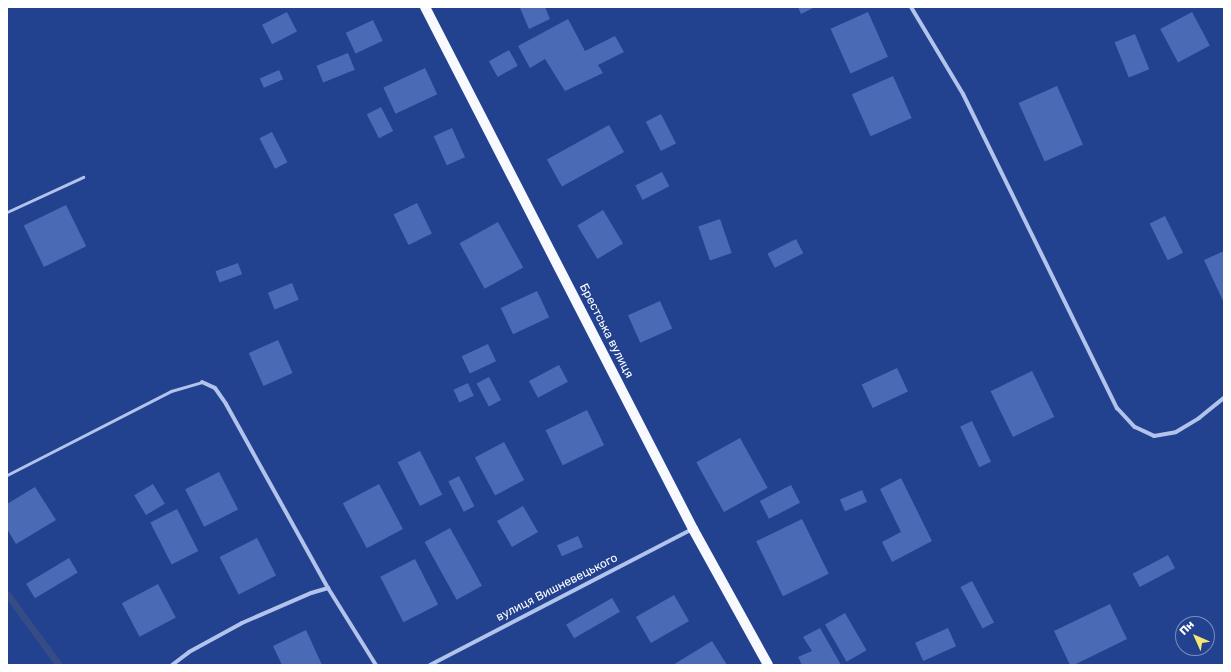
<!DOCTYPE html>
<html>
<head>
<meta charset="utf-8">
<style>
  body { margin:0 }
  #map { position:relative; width:1231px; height:672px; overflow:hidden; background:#22418f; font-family:Rubik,sans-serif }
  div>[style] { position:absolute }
  .stream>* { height:7px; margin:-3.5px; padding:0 3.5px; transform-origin:3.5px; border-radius:3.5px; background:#364c86 }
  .building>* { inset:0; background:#4b6ab6; transform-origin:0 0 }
  .lane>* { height:3px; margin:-1.5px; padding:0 1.5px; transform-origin:1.5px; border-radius:1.5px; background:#b2c3ec }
  .street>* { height:4px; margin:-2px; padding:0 2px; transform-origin:2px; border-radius:2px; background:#b2c3ec }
  .primary>* { height:10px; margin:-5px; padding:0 5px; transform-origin:5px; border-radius:5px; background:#f7f9ff }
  span { translate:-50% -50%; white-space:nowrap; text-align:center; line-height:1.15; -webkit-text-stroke:3px #22418f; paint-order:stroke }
  .street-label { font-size:12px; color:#fff }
  .frame { position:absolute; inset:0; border:8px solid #fff; pointer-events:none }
  .north { position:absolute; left:1175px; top:616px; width:40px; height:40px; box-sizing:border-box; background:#22418f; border:1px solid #7a8dbc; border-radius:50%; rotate:315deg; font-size:11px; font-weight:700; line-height:16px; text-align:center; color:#fff }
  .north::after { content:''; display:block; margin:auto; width:14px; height:18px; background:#f8e674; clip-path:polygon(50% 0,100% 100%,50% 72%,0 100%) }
</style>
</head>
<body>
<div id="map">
  <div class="stream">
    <div style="left:7px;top:594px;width:88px;rotate:53.8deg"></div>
  </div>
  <div class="building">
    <div style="clip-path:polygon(522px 7px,545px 7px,550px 19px,529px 29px,520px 8px)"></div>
    <div style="clip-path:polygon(798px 7px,815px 7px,801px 14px)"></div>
    <div style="left:287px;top:12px;width:22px;height:28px;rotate:63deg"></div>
    <div style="left:868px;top:12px;width:49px;height:41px;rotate:66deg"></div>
    <div style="left:1192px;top:12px;width:38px;height:36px;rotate:62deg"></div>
    <div style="clip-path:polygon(568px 19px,585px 51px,615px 36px,624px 52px,598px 65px,603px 73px,565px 91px,545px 59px,530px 68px,518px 46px)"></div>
    <div style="left:373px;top:20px;width:23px;height:30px;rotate:65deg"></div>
    <div style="left:1135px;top:34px;width:38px;height:22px;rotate:68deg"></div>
    <div style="left:509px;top:50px;width:18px;height:23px;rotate:61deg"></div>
    <div style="left:348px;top:53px;width:18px;height:34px;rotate:68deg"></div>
    <div style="left:425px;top:68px;width:29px;height:46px;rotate:65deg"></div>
    <div style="left:279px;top:70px;width:10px;height:21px;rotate:66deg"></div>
    <div style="left:893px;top:76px;width:46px;height:45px;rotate:66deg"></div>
    <div style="left:1057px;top:86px;width:64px;height:42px;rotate:66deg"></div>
    <div style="left:381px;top:107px;width:27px;height:16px;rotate:63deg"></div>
    <div style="left:661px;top:114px;width:33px;height:17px;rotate:63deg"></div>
    <div style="left:609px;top:125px;width:31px;height:71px;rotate:61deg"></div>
    <div style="left:452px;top:128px;width:32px;height:20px;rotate:66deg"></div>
    <div style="left:272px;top:132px;width:34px;height:14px;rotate:63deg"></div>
    <div style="left:662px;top:172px;width:16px;height:30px;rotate:63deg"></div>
    <div style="left:417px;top:203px;width:34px;height:26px;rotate:64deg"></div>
    <div style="left:66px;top:205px;width:46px;height:47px;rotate:64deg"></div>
    <div style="left:603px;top:210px;width:39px;height:30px;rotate:59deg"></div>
    <div style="left:1165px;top:216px;width:41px;height:17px;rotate:64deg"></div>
    <div style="left:720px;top:219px;width:36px;height:23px;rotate:71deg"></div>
    <div style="left:498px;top:222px;width:52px;height:44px;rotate:61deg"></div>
    <div style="left:796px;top:239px;width:16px;height:32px;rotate:63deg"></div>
    <div style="clip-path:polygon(1224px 251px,1224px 303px,1204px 260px)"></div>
    <div style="left:238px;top:263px;width:12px;height:24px;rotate:70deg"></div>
    <div style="left:292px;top:283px;width:18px;height:26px;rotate:68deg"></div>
    <div style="left:537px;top:291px;width:29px;height:40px;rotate:65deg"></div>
    <div style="left:660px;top:301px;width:30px;height:35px;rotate:66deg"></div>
    <div style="left:278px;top:340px;width:36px;height:32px;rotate:66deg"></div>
    <div style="left:488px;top:344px;width:19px;height:29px;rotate:65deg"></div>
    <div style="left:559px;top:365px;width:19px;height:34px;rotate:62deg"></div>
    <div style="left:897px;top:368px;width:26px;height:39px;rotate:65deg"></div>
    <div style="left:1032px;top:371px;width:51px;height:46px;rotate:64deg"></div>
    <div style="left:489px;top:377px;width:26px;height:14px;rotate:62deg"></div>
    <div style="left:468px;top:383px;width:14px;height:16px;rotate:65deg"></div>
    <div style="left:587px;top:410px;width:39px;height:46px;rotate:64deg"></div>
    <div style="left:972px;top:421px;width:45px;height:13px;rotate:65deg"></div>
    <div style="left:740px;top:438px;width:57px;height:50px;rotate:61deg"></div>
    <div style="left:504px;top:442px;width:43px;height:33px;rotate:62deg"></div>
    <div style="left:420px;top:451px;width:49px;height:25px;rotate:63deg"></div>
    <div style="left:219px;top:472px;width:42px;height:38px;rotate:63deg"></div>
    <div style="left:459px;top:476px;width:34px;height:12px;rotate:63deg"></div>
    <div style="clip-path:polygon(901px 478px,932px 541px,892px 562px,882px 542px,901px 532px,880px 489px)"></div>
    <div style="left:153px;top:484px;width:23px;height:22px;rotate:59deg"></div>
    <div style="left:379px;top:484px;width:51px;height:41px;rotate:62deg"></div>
    <div style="left:791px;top:485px;width:20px;height:35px;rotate:63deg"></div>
    <div style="clip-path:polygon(35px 487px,56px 520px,16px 544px,7px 529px,7px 504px)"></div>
    <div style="left:862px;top:490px;width:13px;height:24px;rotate:67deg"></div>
    <div style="left:523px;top:506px;width:30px;height:30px;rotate:60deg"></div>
    <div style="left:177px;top:509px;width:47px;height:30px;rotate:63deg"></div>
    <div style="left:802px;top:519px;width:61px;height:51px;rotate:64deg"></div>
    <div style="left:450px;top:528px;width:66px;height:29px;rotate:61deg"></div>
    <div style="left:578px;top:536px;width:12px;height:23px;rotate:66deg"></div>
    <div style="left:257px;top:538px;width:42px;height:42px;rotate:63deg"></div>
    <div style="left:1168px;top:555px;width:15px;height:40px;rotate:62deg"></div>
    <div style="left:69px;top:558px;width:17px;height:50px;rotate:59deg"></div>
    <div style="left:415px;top:559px;width:51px;height:39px;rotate:63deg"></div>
    <div style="left:972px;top:581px;width:47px;height:13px;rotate:62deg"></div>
    <div style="left:158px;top:584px;width:38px;height:41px;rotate:62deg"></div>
    <div style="left:674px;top:595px;width:30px;height:44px;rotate:60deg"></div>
    <div style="left:612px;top:598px;width:16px;height:53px;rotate:60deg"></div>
    <div style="clip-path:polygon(1110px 604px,1127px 639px,1074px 665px,1070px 665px,1054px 631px)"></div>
    <div style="left:845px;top:613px;width:43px;height:23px;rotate:60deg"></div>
    <div style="clip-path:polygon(820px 628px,841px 665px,802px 665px,798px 657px,812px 651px,803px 637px)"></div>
    <div style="left:948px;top:628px;width:20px;height:36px;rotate:66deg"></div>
    <div style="clip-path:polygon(306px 630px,322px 665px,282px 665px,273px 646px)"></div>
    <div style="clip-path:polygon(712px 641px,727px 665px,673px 665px)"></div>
  </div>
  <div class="lane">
    <div style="left:7px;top:212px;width:84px;rotate:-24.7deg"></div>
    <div style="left:7px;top:475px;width:184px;rotate:-27.1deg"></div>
    <div style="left:171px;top:391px;width:32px;rotate:-16deg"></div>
  </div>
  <div class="street">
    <div style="left:911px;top:7px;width:101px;rotate:59.1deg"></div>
    <div style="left:963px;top:94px;width:350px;rotate:63.9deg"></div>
    <div style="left:1117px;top:408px;width:26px;rotate:47deg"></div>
    <div style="left:1135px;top:427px;width:21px;rotate:25deg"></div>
    <div style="left:1154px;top:436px;width:22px;rotate:-10deg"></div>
    <div style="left:1176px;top:432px;width:27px;rotate:-31deg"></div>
    <div style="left:1199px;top:418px;width:32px;rotate:-39deg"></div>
    <div style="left:202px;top:382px;width:14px;rotate:25deg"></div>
    <div style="left:215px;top:388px;width:19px;rotate:55deg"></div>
    <div style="left:226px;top:404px;width:210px;rotate:61deg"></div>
    <div style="left:172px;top:665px;width:21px;rotate:-37deg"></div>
    <div style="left:189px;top:652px;width:60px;rotate:-28.7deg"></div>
    <div style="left:242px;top:623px;width:75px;rotate:-23.5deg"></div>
    <div style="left:311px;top:593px;width:18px;rotate:-16deg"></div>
    <div style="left:328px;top:588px;width:91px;rotate:58.1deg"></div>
    <div style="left:430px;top:665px;width:295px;rotate:-27.4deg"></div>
  </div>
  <div class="primary">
    <div style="left:425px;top:7px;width:587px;rotate:62.82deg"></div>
    <div style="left:693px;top:529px;width:155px;rotate:61.1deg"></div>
  </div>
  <div class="street-label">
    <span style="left:606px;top:331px;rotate:63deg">Брестська вулиця</span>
    <span style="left:557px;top:588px;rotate:-27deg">вулиця Вишневецького</span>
  </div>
  <div class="frame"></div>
  <div class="north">Пн</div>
</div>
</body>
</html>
